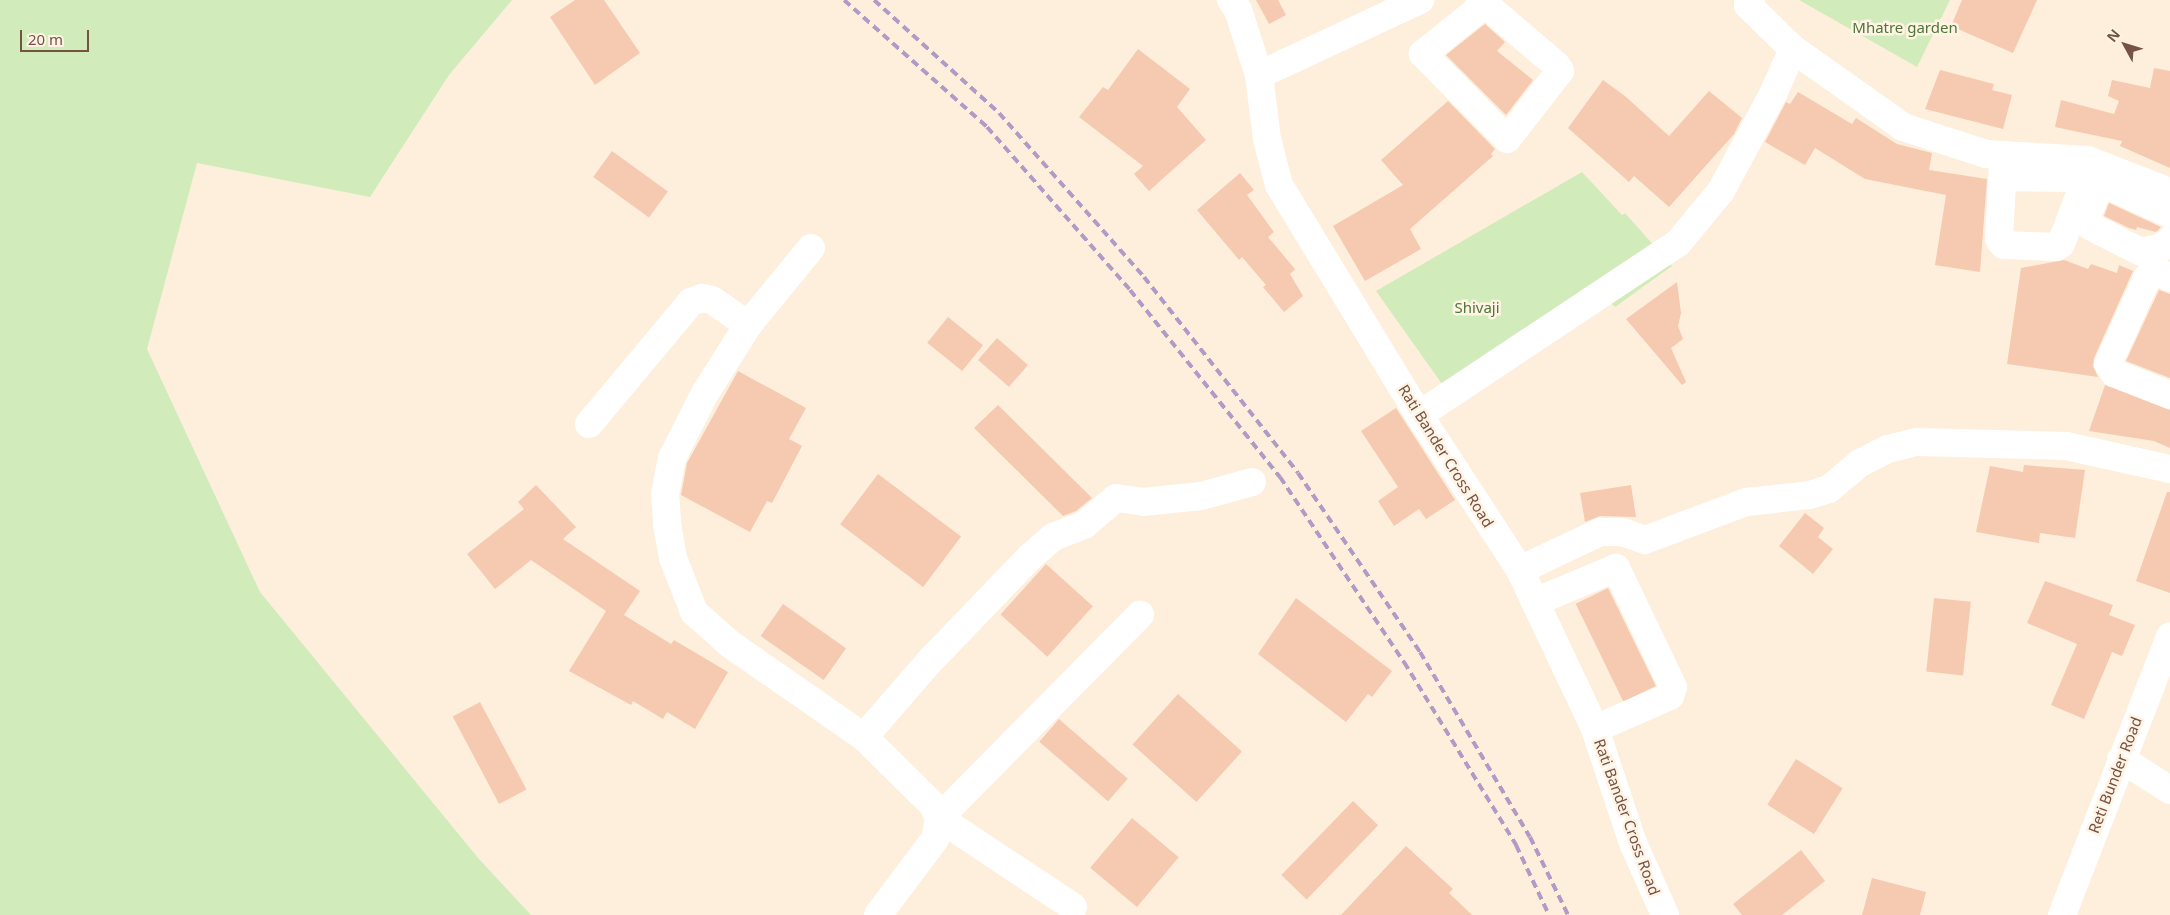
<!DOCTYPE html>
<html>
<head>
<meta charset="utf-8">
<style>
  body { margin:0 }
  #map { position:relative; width:2170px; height:915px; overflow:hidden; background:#feefdc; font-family:"Noto Sans",sans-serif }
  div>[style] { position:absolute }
  .green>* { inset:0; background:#d1ecba }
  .building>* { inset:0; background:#f6c9b1; transform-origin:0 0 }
  .minor>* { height:28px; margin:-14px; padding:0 14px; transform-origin:14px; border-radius:14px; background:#fff }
  .rail>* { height:4px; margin-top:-2px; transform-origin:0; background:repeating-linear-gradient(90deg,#b09bc7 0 8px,transparent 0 13px) }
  span { translate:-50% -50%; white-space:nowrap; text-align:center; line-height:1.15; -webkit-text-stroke:5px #fff3e4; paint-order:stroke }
  .park-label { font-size:15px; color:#4d7638 }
  .street-label { font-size:15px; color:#755243 }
  .north { position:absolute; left:2100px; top:20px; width:50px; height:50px; -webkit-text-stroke:4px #fff3e4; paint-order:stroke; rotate:309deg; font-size:14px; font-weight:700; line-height:20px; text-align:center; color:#755243 }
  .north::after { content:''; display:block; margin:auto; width:18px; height:22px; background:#755243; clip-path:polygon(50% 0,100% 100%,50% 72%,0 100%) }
  .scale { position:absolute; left:20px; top:30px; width:69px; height:22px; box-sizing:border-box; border:2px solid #755243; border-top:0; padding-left:6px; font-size:15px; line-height:18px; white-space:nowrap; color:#755243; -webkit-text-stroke:4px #fff3e4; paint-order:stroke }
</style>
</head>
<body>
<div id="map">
  <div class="green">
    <div style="clip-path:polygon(0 0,512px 0,449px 75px,370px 197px,197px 163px,147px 349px,260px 592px,479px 859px,531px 915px,0 915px)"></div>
    <div style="clip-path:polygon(1799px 0,1950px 0,1917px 67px)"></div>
    <div style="clip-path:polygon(1582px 172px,1622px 215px,1625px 213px,1672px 266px,1615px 307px,1610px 302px,1454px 401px,1376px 291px)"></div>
  </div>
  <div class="building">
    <div style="clip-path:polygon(575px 0,604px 0,640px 53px,595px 85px,550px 17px)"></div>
    <div style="clip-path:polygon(1256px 0,1278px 0,1286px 15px,1269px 24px)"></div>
    <div style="clip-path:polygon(1962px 0,2037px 0,2013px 53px,1951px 26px)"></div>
    <div style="clip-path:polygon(1485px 24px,1505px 42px,1497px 51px,1533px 80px,1506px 115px,1446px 55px)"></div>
    <div style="clip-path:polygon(1138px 49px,1190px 89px,1177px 107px,1206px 140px,1149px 191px,1134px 174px,1143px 166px,1079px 117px,1103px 87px,1108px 90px)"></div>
    <div style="clip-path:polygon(2154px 68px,2170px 71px,2170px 168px,2120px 146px,2122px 141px,2055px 127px,2061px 100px,2114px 114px,2119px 101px,2108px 96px,2112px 80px,2150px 88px)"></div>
    <div style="clip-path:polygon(1940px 70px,1994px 84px,1992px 90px,2012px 95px,2003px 129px,1925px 109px)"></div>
    <div style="clip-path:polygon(1603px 80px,1625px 96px,1669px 136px,1709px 91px,1742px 118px,1734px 134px,1669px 207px,1634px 176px,1629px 182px,1568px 128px)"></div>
    <div style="clip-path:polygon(1798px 92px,1852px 124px,1856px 118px,1897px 144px,1932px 153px,1929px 170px,1987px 179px,1980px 272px,1935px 265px,1946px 195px,1865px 179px,1815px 148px,1805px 165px,1765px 142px,1786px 102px,1790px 104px)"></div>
    <div style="clip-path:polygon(1448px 101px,1495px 149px,1491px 154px,1493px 156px,1410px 229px,1421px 249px,1365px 281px,1333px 226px,1403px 185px,1381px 160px)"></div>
    <div style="left:612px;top:151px;width:69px;height:32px;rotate:36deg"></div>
    <div style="clip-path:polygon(1240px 173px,1254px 190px,1247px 195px,1274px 232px,1268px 237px,1295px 269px,1290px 274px,1303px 296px,1284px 312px,1263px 287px,1266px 285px,1242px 257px,1239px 260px,1197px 210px)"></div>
    <div style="clip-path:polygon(2109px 203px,2161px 227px,2156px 232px,2137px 227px,2136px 230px,2129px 228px,2104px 216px)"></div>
    <div style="clip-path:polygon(2064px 260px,2088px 269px,2091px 264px,2117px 273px,2119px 265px,2133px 271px,2094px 358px,2093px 366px,2098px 377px,2007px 364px,2021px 268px)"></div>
    <div style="clip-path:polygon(1677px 282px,1681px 313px,1678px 326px,1683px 339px,1671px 348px,1686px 382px,1682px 385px,1626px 319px)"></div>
    <div style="clip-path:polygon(2159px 290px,2170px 294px,2170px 378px,2126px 361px)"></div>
    <div style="left:948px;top:317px;width:45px;height:33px;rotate:39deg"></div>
    <div style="left:997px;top:338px;width:41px;height:29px;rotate:41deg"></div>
    <div style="clip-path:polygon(738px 371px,806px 408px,789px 439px,802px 446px,772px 503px,767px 501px,750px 532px,681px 495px,687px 463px)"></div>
    <div style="clip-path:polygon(2105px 385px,2170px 410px,2170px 448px,2154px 441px,2089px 431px)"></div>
    <div style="clip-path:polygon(998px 405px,1092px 498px,1076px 511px,1063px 516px,974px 428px)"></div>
    <div style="clip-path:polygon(1396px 408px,1455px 500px,1426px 519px,1419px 509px,1394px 526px,1378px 501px,1398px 487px,1361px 431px)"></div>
    <div style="clip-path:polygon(2024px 465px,2085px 470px,2075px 538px,2040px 533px,2039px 543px,1976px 532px,1990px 466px,2023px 472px)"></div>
    <div style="left:878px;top:474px;width:104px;height:63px;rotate:37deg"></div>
    <div style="clip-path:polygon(536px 485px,576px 527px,563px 539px,640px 591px,624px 615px,671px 644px,674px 640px,728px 672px,695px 729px,667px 712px,663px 719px,633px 701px,631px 705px,569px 671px,606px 611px,531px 560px,495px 589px,467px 554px,524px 509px,518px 502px)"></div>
    <div style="clip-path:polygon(1631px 485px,1636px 517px,1600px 516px,1585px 522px,1580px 493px)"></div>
    <div style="clip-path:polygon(2167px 492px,2170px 492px,2170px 593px,2136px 581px)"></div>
    <div style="clip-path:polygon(1805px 513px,1824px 528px,1818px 537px,1833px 549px,1813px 574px,1779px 546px)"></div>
    <div style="left:1046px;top:564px;width:63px;height:68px;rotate:42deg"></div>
    <div style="clip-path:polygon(2045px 581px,2113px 605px,2109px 615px,2135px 625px,2122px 656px,2112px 652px,2084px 719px,2051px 705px,2077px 644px,2027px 623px)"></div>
    <div style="left:1608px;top:588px;width:109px;height:36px;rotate:64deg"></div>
    <div style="clip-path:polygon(1296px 598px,1392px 671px,1372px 697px,1368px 694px,1346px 722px,1258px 654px)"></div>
    <div style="left:1934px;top:598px;width:37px;height:74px;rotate:6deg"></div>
    <div style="left:783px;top:604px;width:77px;height:39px;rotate:35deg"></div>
    <div style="left:1178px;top:694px;width:86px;height:68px;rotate:42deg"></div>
    <div style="left:480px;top:702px;width:99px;height:31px;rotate:62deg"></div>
    <div style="left:1059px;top:719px;width:91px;height:30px;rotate:41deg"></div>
    <div style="left:1796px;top:759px;width:55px;height:54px;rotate:32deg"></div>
    <div style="left:1353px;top:801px;width:35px;height:103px;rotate:44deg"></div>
    <div style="left:1132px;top:818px;width:61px;height:65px;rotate:40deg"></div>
    <div style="clip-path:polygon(1406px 846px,1453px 889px,1449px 893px,1472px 915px,1341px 915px)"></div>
    <div style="clip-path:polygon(1801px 850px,1825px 881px,1782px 915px,1742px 915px,1733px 904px)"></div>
    <div style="clip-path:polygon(1872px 878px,1926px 892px,1920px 915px,1862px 915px)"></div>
  </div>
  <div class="minor">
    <div style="left:1231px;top:0;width:12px;rotate:55deg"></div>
    <div style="left:1238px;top:10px;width:68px;rotate:72.1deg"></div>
    <div style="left:1259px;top:75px;width:64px;rotate:82.9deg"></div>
    <div style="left:1267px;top:139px;width:48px;rotate:75.4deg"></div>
    <div style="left:1279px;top:185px;width:269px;rotate:58.7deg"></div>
    <div style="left:1419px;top:415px;width:185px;rotate:56.9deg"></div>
    <div style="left:1520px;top:570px;width:176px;rotate:64.7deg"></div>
    <div style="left:1595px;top:729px;width:120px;rotate:71.6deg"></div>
    <div style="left:1633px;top:843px;width:79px;rotate:66deg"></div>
    <div style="left:1480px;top:0;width:100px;rotate:40.5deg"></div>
    <div style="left:1556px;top:65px;width:7px;rotate:56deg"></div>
    <div style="left:1560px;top:71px;width:86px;rotate:127.9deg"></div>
    <div style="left:1507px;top:139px;width:120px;rotate:-134.7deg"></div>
    <div style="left:1423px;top:54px;width:80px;rotate:-38.9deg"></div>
    <div style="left:1751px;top:0;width:6px;rotate:121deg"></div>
    <div style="left:1748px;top:5px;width:63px;rotate:44.4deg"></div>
    <div style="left:1793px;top:49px;width:135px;rotate:35.3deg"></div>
    <div style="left:1903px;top:127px;width:87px;rotate:18deg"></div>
    <div style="left:1986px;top:154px;width:102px;rotate:3.4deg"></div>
    <div style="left:2088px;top:160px;width:88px;rotate:21.3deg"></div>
    <div style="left:1259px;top:75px;width:178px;rotate:-25deg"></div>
    <div style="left:2003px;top:177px;width:73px;rotate:0.8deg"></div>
    <div style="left:2076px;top:178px;width:6px;rotate:31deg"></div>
    <div style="left:2081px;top:181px;width:5px;rotate:68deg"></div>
    <div style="left:2083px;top:186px;width:62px;rotate:110.8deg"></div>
    <div style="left:2061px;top:244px;width:6px;rotate:149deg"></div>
    <div style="left:2056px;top:247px;width:52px;rotate:-177.8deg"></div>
    <div style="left:2004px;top:245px;width:4px;rotate:-135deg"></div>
    <div style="left:2001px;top:242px;width:4px;rotate:-117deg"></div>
    <div style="left:1999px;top:238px;width:73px;rotate:-86.9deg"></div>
    <div style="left:2003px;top:165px;width:10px;rotate:-79deg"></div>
    <div style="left:2170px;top:214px;width:72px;rotate:-155.6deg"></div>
    <div style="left:2104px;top:184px;width:8px;rotate:140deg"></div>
    <div style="left:2098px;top:189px;width:31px;rotate:112deg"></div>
    <div style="left:2086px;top:218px;width:9px;rotate:63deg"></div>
    <div style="left:2090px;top:226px;width:57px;rotate:27deg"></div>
    <div style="left:2141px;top:252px;width:22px;rotate:-13deg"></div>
    <div style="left:2162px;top:247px;width:11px;rotate:-41deg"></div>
    <div style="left:811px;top:248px;width:99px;rotate:129.3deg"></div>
    <div style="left:748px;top:325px;width:83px;rotate:122.2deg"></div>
    <div style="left:704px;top:395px;width:71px;rotate:116.9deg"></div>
    <div style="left:672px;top:458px;width:36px;rotate:101deg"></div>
    <div style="left:665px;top:493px;width:31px;rotate:86deg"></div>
    <div style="left:667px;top:524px;width:35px;rotate:80deg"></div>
    <div style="left:673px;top:558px;width:58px;rotate:68.7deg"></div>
    <div style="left:694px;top:612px;width:48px;rotate:41.6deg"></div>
    <div style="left:730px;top:644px;width:163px;rotate:34.8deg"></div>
    <div style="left:2170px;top:278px;width:13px;rotate:-151deg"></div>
    <div style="left:2159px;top:272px;width:13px;rotate:153deg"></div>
    <div style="left:2147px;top:278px;width:94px;rotate:114.4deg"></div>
    <div style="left:2108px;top:364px;width:11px;rotate:56deg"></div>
    <div style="left:2114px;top:373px;width:60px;rotate:21.4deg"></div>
    <div style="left:1419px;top:415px;width:311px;rotate:-33.6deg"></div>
    <div style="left:1678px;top:243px;width:67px;rotate:-50.4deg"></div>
    <div style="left:1721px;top:191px;width:110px;rotate:-61.8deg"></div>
    <div style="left:1773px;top:94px;width:49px;rotate:-66deg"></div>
    <div style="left:589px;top:424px;width:159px;rotate:-50.1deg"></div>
    <div style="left:691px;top:302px;width:12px;rotate:-20deg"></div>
    <div style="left:702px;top:298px;width:10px;rotate:11deg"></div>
    <div style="left:712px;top:300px;width:44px;rotate:34.8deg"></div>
    <div style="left:1520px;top:570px;width:89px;rotate:-25.4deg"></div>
    <div style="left:1600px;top:532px;width:22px"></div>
    <div style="left:1622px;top:532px;width:24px;rotate:19deg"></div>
    <div style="left:1645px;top:540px;width:108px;rotate:-20.6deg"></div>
    <div style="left:1746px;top:502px;width:64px;rotate:-6.2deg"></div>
    <div style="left:1810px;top:495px;width:20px;rotate:-18deg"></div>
    <div style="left:1829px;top:489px;width:40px;rotate:-40deg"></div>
    <div style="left:1860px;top:463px;width:31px;rotate:-27deg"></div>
    <div style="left:1888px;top:449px;width:30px;rotate:-14deg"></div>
    <div style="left:1917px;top:442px;width:149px;rotate:1.5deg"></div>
    <div style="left:2066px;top:446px;width:107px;rotate:12.5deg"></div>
    <div style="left:1535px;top:602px;width:88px;rotate:-22.8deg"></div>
    <div style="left:1616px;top:568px;width:132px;rotate:64.4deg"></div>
    <div style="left:1673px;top:687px;width:9px;rotate:108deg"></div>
    <div style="left:1670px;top:696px;width:82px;rotate:156.3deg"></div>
    <div style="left:2121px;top:759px;width:58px;rotate:32.3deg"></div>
    <div style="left:1073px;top:907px;width:161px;rotate:-146.4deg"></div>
    <div style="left:939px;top:818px;width:286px;rotate:-45.3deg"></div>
    <div style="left:878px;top:915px;width:95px;rotate:-53.1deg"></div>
    <div style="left:935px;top:839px;width:21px;rotate:-79deg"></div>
    <div style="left:939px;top:818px;width:14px;rotate:-115deg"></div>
    <div style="left:933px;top:805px;width:97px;rotate:-135.4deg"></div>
    <div style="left:864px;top:737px;width:98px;rotate:-49.1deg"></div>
    <div style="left:928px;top:663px;width:147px;rotate:-46.1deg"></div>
    <div style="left:1030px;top:557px;width:30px;rotate:-41deg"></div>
    <div style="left:1053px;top:537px;width:33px;rotate:-21deg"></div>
    <div style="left:1084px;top:525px;width:42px;rotate:-40.2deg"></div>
    <div style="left:1116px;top:498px;width:27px;rotate:8deg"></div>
    <div style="left:1143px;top:502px;width:58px;rotate:-5.9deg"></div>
    <div style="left:1201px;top:496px;width:53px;rotate:-15.4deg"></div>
    <div style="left:2062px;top:915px;width:299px;rotate:-68.8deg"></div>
  </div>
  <div class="rail">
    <div style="left:844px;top:0;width:191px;rotate:41.6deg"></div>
    <div style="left:987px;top:127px;width:217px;rotate:48.7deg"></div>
    <div style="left:1130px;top:290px;width:240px;rotate:51.3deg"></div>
    <div style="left:1280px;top:477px;width:223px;rotate:56.2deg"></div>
    <div style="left:1404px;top:662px;width:215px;rotate:58.5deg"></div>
    <div style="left:1516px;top:845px;width:77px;rotate:64.8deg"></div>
    <div style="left:874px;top:0;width:169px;rotate:42.1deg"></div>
    <div style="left:999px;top:113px;width:219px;rotate:48.5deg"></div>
    <div style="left:1144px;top:277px;width:249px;rotate:51.8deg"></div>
    <div style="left:1298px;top:473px;width:217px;rotate:55.7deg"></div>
    <div style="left:1420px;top:652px;width:215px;rotate:59.3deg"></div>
    <div style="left:1530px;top:837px;width:87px;rotate:64deg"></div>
  </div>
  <div class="park-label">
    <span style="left:1905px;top:28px">Mhatre garden</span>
    <span style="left:1477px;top:308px">Shivaji</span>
  </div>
  <div class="street-label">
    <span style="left:1446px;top:456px;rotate:58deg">Rati Bander Cross Road</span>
    <span style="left:2115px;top:775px;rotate:-69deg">Reti Bunder Road</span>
    <span style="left:1627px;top:817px;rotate:70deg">Rati Bander Cross Road</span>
  </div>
  <div class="north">N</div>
  <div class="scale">20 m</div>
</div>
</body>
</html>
